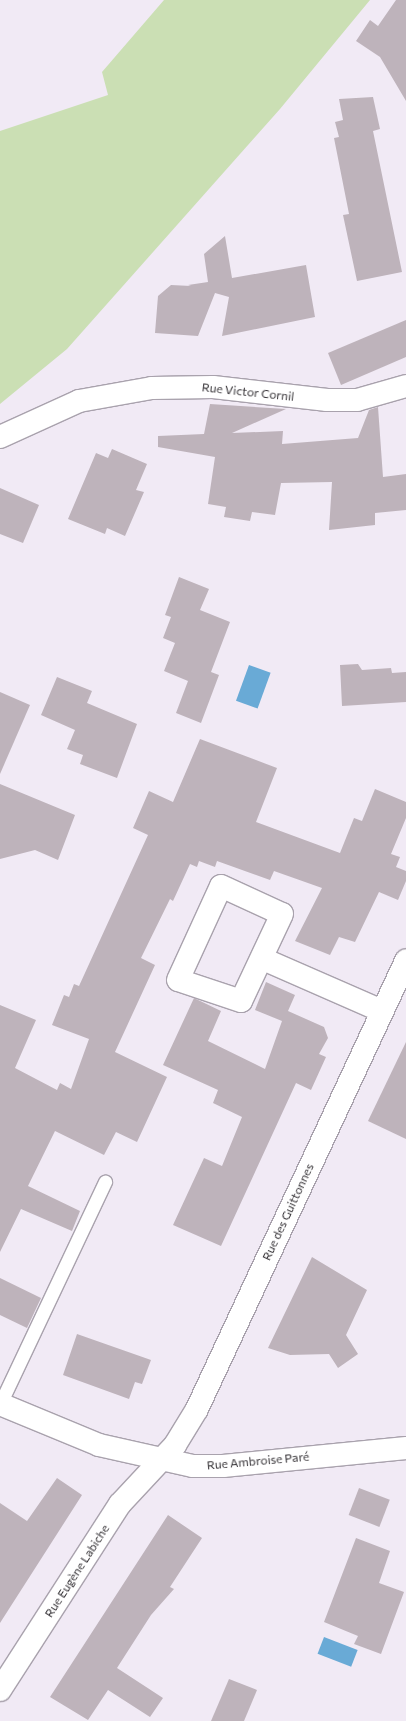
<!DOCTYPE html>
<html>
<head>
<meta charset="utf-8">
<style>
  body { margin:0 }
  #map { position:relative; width:406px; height:1721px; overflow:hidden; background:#f1eaf5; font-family:Commissioner,sans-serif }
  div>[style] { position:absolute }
  .green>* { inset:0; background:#cbdfb4 }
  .water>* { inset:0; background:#69aad6; transform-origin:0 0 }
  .building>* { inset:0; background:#beb3bb; transform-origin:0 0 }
  .roads { filter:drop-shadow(1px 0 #a9a2ad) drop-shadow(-1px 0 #a9a2ad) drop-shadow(0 1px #a9a2ad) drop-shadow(0 -1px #a9a2ad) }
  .lane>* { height:13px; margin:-6.5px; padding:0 6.5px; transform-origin:6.5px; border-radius:6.5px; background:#fff }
  .street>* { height:22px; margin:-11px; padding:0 11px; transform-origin:11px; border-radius:11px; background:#fff }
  span { translate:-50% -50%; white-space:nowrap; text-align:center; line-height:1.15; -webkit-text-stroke:3px #fff; paint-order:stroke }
  .street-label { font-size:12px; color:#343135 }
</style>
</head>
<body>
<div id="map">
  <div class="green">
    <div style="clip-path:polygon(164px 0,370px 0,280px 109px,67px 349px,0 404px,0 131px,108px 95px,102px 72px)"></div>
  </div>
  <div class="water">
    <div style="left:249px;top:665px;width:23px;height:38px;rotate:20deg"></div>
    <div style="left:324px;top:1637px;width:36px;height:18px;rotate:21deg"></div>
  </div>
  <div class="building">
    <div style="clip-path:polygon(396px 0,406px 0,406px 101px,380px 57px,356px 41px,370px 20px,378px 26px)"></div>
    <div style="clip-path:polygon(373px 97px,380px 129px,373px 131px,402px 272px,357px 281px,343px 215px,349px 214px,334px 138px,339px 137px,335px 122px,343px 120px,339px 99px)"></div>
    <div style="clip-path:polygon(225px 236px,232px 278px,306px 265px,315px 317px,222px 336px,229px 297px,215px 293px,198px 336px,155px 333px,158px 296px,171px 285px,191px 286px,188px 285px,208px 282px,204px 254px)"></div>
    <div style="clip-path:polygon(406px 320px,406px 357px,341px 385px,328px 353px)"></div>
    <div style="clip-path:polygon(210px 404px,286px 409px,232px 433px,283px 431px,282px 444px,358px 438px,369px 410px,378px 407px,383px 477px,406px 474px,406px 510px,375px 513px,375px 525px,329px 530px,332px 482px,281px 483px,275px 515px,252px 512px,250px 521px,224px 517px,226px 507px,208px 504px,215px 457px,158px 447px,158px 436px,204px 434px)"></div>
    <div style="clip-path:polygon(112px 449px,147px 464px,136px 490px,144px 492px,125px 536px,107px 528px,105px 534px,68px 519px,96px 453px,108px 458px)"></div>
    <div style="clip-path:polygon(0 488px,39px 505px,23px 543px,0 534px)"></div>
    <div style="clip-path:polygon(179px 577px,209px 589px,200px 610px,230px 622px,211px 672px,219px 675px,201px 723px,176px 713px,188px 681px,164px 671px,175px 643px,163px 638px,171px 617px,165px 615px)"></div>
    <div style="clip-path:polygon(358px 664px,362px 670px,391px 668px,392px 673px,406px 672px,406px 702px,342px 706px,340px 665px)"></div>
    <div style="clip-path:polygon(57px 677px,92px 691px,87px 703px,137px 724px,117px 778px,80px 764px,83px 755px,67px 749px,75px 730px,41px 715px)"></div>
    <div style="clip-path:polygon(0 692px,30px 705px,0 774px)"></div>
    <div style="clip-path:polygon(200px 739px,277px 768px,256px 822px,340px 853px,354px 818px,362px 821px,375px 789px,406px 802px,406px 818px,391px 854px,400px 857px,396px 867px,406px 871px,406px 881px,398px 900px,379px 892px,355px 942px,339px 937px,330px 955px,295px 941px,322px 888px,274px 871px,270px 880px,217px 861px,215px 867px,199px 861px,197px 867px,190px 864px,173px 901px,170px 899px,141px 958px,155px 965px,115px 1052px,167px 1077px,137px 1142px,116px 1132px,104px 1155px,55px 1131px,28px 1186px,80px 1211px,72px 1231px,21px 1209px,0 1252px,0 1005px,36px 1020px,15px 1068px,57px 1090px,60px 1083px,71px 1089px,89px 1039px,52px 1025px,64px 995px,69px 997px,74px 984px,79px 986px,148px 835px,133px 828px,149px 791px,173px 802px)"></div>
    <div style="clip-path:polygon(0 784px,75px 815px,58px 860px,35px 850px,0 859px)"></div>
    <div style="clip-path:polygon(266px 982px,295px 995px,288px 1011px,324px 1027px,328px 1038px,319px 1054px,326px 1057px,311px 1090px,296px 1083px,221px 1246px,173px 1225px,204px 1158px,222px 1166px,242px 1117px,213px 1103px,218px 1090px,163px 1065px,194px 998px,221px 1011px,208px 1041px,265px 1069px,282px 1021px,255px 1010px)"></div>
    <div style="clip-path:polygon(406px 1042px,406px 1139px,368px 1121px)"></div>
    <div style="clip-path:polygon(312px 1257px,367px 1290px,346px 1335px,358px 1354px,338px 1368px,329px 1354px,290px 1355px,268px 1348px)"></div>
    <div style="clip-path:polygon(0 1278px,41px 1298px,27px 1328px,0 1315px)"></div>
    <div style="clip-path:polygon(77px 1334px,151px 1360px,142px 1384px,135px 1382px,129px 1399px,63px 1375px)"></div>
    <div style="clip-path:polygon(57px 1478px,82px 1495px,0 1623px,0 1503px,27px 1521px)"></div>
    <div style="left:359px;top:1488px;width:33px;height:29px;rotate:21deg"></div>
    <div style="clip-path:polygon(168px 1515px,202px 1538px,170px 1587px,174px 1589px,151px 1615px,117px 1668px,163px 1698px,150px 1717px,108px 1690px,88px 1720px,50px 1697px)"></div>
    <div style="clip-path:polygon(356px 1538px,390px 1551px,379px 1583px,404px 1592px,381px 1654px,354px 1644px,358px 1636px,324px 1622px)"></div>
    <div style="clip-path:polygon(229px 1679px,257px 1690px,244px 1721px,211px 1721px)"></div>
  </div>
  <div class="roads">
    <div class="lane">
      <div style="left:0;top:1404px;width:246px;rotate:-64.7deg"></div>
    </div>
    <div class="street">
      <div style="left:0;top:437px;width:87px;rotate:-24.5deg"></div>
      <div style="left:79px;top:401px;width:74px;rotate:-10.1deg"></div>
      <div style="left:152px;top:388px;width:61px;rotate:-0.9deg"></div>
      <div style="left:213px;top:387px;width:115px;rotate:6.5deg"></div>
      <div style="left:327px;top:400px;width:30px"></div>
      <div style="left:357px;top:400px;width:51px;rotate:-15.9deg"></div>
      <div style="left:221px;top:886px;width:67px;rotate:24.7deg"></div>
      <div style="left:282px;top:914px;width:96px;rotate:115.2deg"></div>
      <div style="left:241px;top:1001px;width:66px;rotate:-161.6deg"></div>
      <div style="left:178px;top:980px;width:103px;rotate:-65.4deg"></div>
      <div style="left:263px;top:959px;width:130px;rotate:23.6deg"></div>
      <div style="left:0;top:1404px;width:107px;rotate:22.5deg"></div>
      <div style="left:99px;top:1445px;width:96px;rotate:12.6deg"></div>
      <div style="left:193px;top:1466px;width:30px"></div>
      <div style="left:223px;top:1466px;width:184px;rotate:-5.6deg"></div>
      <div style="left:0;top:1690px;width:221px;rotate:-57.2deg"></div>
      <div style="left:120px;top:1504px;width:81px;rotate:-47deg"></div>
      <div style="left:175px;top:1445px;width:42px;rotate:-58.6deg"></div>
      <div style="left:197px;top:1409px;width:495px;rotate:-65deg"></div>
    </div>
  </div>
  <div class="street-label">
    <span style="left:248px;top:392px;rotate:6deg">Rue Victor Cornil</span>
    <span style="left:288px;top:1212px;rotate:-65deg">Rue des Guittonnes</span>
    <span style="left:258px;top:1461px;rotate:-5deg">Rue Ambroise Paré</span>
    <span style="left:77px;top:1571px;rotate:-57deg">Rue Eugène Labiche</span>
  </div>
</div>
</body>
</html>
